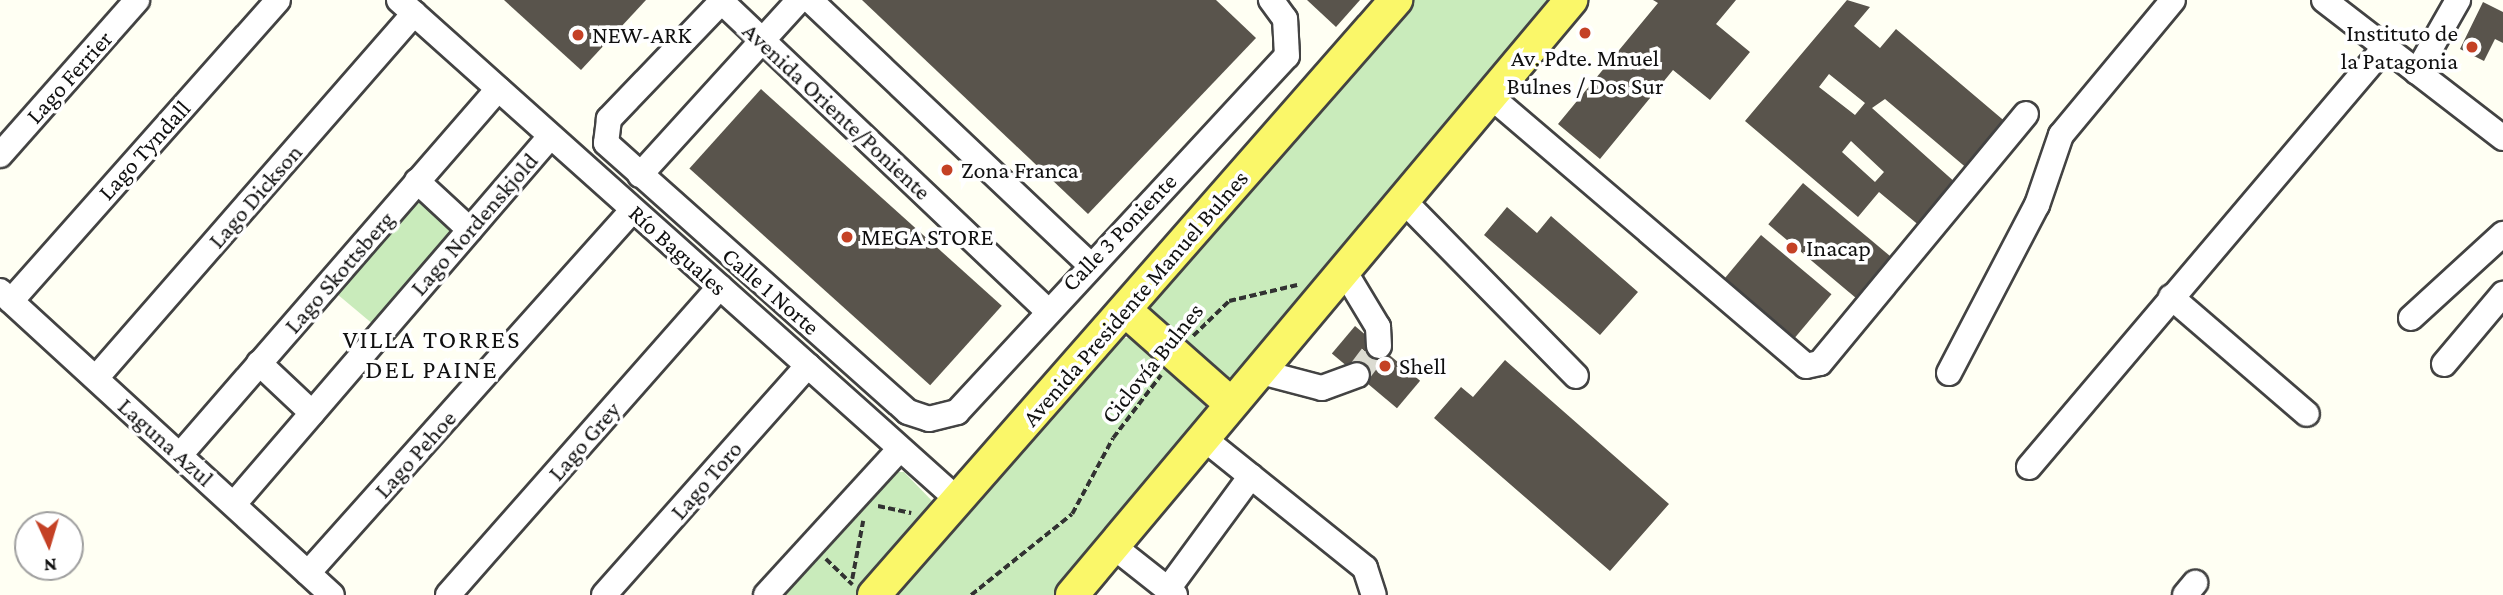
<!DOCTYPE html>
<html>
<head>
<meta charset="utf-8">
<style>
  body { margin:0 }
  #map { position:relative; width:2503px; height:595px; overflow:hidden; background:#fffff3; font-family:"Crimson Pro",serif }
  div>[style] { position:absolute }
  .green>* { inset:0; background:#c9ebbb; transform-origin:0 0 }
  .building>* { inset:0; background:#59544c; transform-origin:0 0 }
  .minor-tunnel>* { height:24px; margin-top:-12px; transform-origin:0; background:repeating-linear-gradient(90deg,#dbdbd1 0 24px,transparent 0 36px) }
  .path>* { height:3.5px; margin-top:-1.75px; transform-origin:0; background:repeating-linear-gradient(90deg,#323232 0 7px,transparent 0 10.5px) }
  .roads { filter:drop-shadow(2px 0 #434343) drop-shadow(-2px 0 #434343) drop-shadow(0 2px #434343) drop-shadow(0 -2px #434343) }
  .minor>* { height:24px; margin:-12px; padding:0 12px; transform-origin:12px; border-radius:12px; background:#fff }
  .major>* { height:32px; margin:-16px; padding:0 16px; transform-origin:16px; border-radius:16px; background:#faf769 }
  .dots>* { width:19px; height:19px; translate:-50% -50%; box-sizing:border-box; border:4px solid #fff; border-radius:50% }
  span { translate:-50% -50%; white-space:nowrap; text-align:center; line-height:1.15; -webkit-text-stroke:7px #fff; paint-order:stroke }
  .poi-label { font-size:24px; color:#101010 }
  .right { translate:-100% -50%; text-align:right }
  .left { translate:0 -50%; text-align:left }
  .street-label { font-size:24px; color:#101010 }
  .neighbourhood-label { font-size:26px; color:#101010; letter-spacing:2px }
  .north { position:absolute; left:14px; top:511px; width:70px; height:70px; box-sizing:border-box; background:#fff; border:2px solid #9f9f9f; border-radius:50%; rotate:176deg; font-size:19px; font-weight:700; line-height:28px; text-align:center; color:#101010 }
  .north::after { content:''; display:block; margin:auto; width:24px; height:32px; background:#c44125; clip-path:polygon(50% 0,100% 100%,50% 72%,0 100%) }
</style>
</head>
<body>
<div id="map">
  <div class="green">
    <div style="clip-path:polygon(1411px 0,1565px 0,1238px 382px,1227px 383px,1155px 328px,1145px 306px)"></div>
    <div style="left:414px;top:198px;width:51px;height:123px;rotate:40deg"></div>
    <div style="clip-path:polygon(1117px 338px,1133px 338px,1209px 410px,1058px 595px,891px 595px)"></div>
    <div style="clip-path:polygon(886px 472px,904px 472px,937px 506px,863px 595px,780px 595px)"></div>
  </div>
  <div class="building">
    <div style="clip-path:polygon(504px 0,646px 0,581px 70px)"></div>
    <div style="clip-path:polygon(862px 0,1216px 0,1256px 38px,1088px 214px)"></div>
    <div style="clip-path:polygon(1307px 0,1360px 0,1336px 27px)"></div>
    <div style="clip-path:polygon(1653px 0,1736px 0,1716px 24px,1750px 52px,1710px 100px,1673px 70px,1600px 159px,1558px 124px,1658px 3px)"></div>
    <div style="clip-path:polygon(evenodd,1847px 0,1870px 7px,1854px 26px,1880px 48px,1896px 29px,2008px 124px,1969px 170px,1885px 99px,1872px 108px,1957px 184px,1921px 227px,1879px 192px,1858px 217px,1745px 121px,1847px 0,1829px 74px,1865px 103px,1855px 115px,1819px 87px,1829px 74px,1847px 0,1851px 141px,1884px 172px,1875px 182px,1842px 152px,1851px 141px)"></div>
    <div style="clip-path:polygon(2483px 2px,2503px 12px,2503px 43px,2495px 39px,2484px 61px,2460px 49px)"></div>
    <div style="left:761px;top:89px;width:324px;height:107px;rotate:42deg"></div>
    <div style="left:1803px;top:183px;width:114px;height:54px;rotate:40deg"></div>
    <div style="clip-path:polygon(1507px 207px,1537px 233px,1551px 216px,1638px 292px,1600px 335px,1484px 235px)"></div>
    <div style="left:1761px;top:235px;width:92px;height:58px;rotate:40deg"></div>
    <div style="left:1355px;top:326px;width:85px;height:36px;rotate:40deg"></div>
    <div style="clip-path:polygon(1505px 360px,1669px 504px,1610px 571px,1434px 418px,1461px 387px,1473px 397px)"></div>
  </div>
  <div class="minor-tunnel">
    <div style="left:1357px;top:375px;width:36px;rotate:-53deg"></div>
  </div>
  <div class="path">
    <div style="left:1193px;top:336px;width:50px;rotate:-44.2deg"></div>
    <div style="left:1229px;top:301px;width:70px;rotate:-13.2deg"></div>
    <div style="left:878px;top:506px;width:34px;rotate:12deg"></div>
    <div style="left:826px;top:559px;width:37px;rotate:44deg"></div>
    <div style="left:852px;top:579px;width:59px;rotate:-79.3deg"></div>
    <div style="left:971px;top:595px;width:129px;rotate:-38.7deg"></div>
    <div style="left:1072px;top:514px;width:86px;rotate:-61.7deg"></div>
    <div style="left:1113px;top:438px;width:79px;rotate:-52.7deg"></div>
  </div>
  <div class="roads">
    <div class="minor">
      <div style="left:399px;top:0;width:749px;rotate:41.81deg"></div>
      <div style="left:720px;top:0;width:449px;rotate:43.5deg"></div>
      <div style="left:723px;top:0;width:165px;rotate:133.8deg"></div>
      <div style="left:609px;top:119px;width:24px;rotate:97deg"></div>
      <div style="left:606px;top:143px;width:404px;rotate:41.7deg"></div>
      <div style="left:908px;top:412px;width:22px;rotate:18deg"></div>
      <div style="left:929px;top:419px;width:29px;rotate:-14deg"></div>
      <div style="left:957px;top:412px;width:485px;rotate:-47.2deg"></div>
      <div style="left:1287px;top:56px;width:37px;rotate:-93deg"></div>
      <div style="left:1285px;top:19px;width:24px;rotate:-126deg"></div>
      <div style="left:810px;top:0;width:384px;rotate:43.4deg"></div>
      <div style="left:2324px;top:0;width:226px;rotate:37.6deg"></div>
      <div style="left:2417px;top:72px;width:83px;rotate:-60.3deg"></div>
      <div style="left:1489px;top:95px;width:417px;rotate:40.5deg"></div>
      <div style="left:1806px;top:366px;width:14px;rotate:-12deg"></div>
      <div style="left:1820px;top:363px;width:323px;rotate:-50.4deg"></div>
      <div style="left:0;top:155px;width:207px;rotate:-48.5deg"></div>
      <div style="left:640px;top:175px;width:236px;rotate:-47.7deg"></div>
      <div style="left:417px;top:181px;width:72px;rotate:42.8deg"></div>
      <div style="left:1402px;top:199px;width:248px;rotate:45.5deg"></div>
      <div style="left:1343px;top:269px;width:68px;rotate:58.9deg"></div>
      <div style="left:1378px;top:327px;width:19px;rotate:87deg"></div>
      <div style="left:0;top:291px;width:450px;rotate:42.5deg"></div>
      <div style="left:2171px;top:297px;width:179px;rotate:40.7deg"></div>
      <div style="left:11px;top:301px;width:402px;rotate:-48.4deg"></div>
      <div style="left:2411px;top:318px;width:125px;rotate:-42.4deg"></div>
      <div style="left:259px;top:363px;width:73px;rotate:43.3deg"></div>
      <div style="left:2444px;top:364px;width:92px;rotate:-49.9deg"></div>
      <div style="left:1257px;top:371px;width:67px;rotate:14.7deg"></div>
      <div style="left:1322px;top:388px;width:37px;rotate:-20deg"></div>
      <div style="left:1949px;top:373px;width:190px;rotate:-62.4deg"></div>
      <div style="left:2037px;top:205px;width:74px;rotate:-71.1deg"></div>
      <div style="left:2061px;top:135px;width:175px;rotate:-50.3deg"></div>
      <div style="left:96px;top:378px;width:484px;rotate:-48.9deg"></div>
      <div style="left:1202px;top:437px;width:209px;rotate:38.8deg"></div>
      <div style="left:1365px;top:568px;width:28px;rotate:72deg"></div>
      <div style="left:180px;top:455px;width:485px;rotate:-49deg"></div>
      <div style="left:2029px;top:467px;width:551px;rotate:-49.71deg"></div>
      <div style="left:234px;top:504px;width:485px;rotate:-49.3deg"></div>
      <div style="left:1113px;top:546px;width:79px;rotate:38.3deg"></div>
      <div style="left:308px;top:573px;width:487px;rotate:-48.2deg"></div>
      <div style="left:1168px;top:589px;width:140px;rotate:-53.7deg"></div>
      <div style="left:448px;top:595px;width:411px;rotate:-48.6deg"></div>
      <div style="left:604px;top:595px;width:307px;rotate:-48.4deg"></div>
      <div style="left:766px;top:595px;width:194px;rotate:-47.5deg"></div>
      <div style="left:2185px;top:595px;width:16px;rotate:-50deg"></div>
    </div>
    <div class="major">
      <div style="left:1125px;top:310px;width:140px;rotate:41.5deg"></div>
      <div style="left:874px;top:595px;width:792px;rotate:-48.74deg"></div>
      <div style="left:1072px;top:595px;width:777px;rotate:-50.01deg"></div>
    </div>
  </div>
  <div class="dots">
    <div style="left:1585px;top:33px;background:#c44125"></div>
    <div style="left:578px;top:35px;background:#c44125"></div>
    <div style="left:2472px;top:47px;background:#c44125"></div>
    <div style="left:947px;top:170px;background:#c44125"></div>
    <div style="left:847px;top:237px;background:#c44125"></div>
    <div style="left:1792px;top:248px;background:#c44125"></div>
    <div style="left:1385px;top:366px;background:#c44125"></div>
  </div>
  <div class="poi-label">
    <span class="right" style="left:2458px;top:47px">Instituto de<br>la Patagonia</span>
    <span class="left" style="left:592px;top:35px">NEW-ARK</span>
    <span style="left:1585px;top:72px">Av. Pdte. Mnuel<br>Bulnes / Dos Sur</span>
    <span class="left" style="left:961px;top:170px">Zona Franca</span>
    <span class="left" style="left:861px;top:237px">MEGA STORE</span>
    <span class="left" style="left:1806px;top:248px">Inacap</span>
    <span class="left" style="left:1399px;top:366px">Shell</span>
  </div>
  <div class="street-label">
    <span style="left:69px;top:77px;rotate:-48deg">Lago Ferrier</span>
    <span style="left:837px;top:111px;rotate:43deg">Avenida Oriente/Poniente</span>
    <span style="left:144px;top:150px;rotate:-48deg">Lago Tyndall</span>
    <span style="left:255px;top:196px;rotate:-49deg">Lago Dickson</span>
    <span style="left:474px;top:224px;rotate:-49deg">Lago Nordenskjold</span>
    <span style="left:1119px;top:232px;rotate:-46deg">Calle 3 Poniente</span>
    <span style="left:678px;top:250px;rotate:42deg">Río Baguales</span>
    <span style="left:339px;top:272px;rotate:-49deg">Lago Skottsberg</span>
    <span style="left:771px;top:291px;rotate:41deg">Calle 1 Norte</span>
    <span style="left:1135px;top:298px;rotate:-49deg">Avenida Presidente Manuel Bulnes</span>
    <span style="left:1152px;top:363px;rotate:-51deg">Ciclovía Bulnes</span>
    <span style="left:584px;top:441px;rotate:-49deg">Lago Grey</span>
    <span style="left:166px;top:442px;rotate:42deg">Laguna Azul</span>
    <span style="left:415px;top:454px;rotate:-48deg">Lago Pehoe</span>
    <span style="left:706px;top:480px;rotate:-49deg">Lago Toro</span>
  </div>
  <div class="neighbourhood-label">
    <span style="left:432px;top:355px">VILLA TORRES<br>DEL PAINE</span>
  </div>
  <div class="north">N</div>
</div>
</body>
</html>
